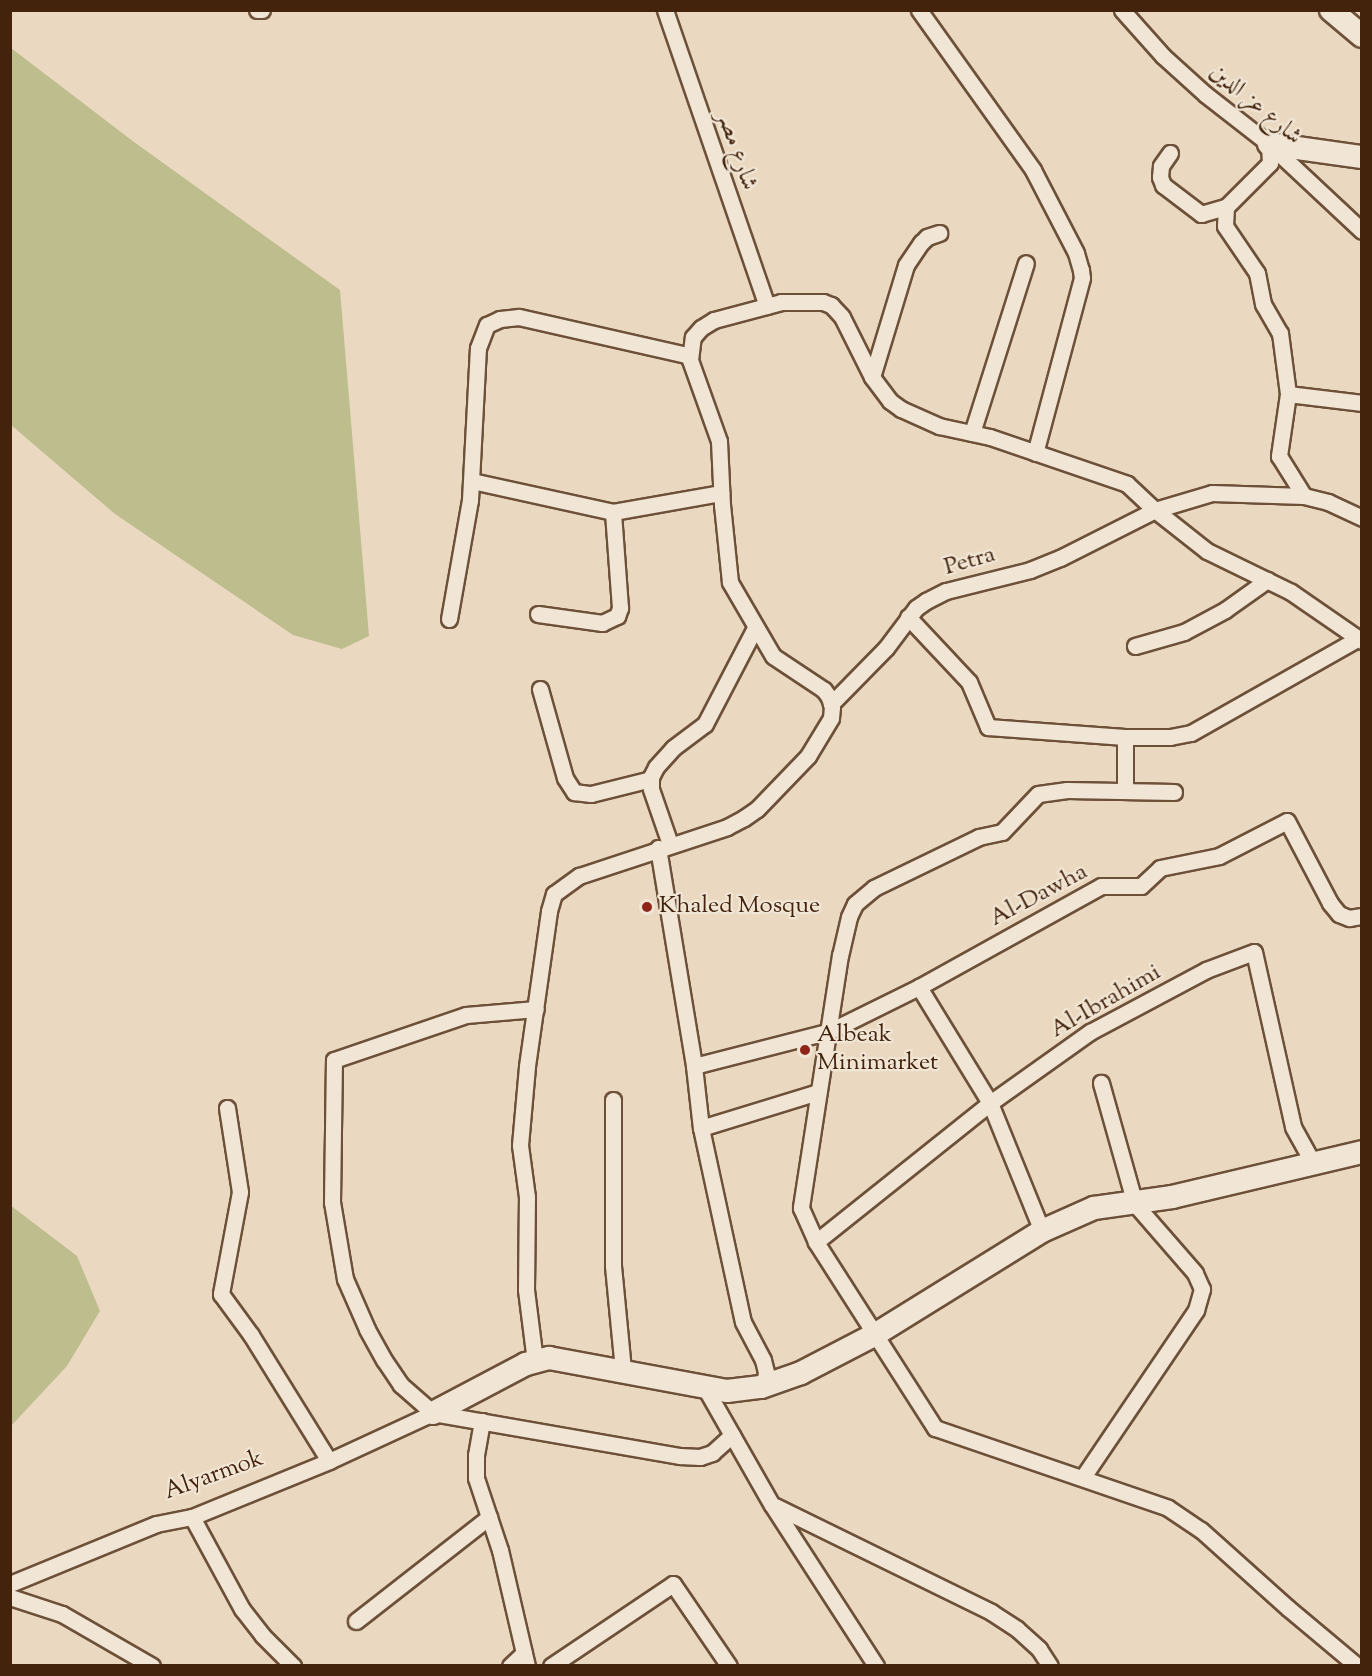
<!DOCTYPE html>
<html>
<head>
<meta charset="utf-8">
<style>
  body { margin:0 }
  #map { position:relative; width:1372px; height:1676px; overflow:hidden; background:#ead9c0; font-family:"Sorts Mill Goudy",Amiri,serif }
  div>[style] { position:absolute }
  .green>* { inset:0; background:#bebd8d }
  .roads { filter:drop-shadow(2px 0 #6d5038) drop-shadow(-2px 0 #6d5038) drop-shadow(0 2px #6d5038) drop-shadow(0 -2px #6d5038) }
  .street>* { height:15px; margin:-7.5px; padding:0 7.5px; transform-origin:7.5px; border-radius:7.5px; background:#f1e6d6 }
  .secondary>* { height:22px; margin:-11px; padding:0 11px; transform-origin:11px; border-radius:11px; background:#f1e6d6 }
  .dots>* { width:16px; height:16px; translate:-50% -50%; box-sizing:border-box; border:3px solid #f1e6d6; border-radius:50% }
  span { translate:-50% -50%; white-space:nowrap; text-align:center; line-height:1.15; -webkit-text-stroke:4.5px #f1e6d6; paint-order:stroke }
  .street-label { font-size:24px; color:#43230b }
  .poi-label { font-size:24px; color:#43230b }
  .left { translate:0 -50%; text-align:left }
  .frame { position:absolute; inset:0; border:12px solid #43230b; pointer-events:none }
</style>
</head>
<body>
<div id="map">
  <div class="green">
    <div style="clip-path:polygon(11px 48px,134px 142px,340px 290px,369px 636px,342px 649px,293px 635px,115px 514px,11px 425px)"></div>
    <div style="clip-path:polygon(10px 1205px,77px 1256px,100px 1311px,67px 1366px,11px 1426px)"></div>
  </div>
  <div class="roads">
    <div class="street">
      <div style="left:257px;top:10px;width:5px"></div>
      <div style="left:665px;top:10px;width:313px;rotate:71deg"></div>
      <div style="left:919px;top:10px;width:196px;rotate:54.5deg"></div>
      <div style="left:1033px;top:170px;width:93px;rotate:62.6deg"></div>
      <div style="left:1076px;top:253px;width:18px;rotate:74deg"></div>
      <div style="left:1081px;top:270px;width:8px;rotate:83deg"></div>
      <div style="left:1082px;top:278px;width:181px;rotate:105deg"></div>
      <div style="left:1122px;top:10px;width:62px;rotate:48.3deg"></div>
      <div style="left:1163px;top:56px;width:57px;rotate:42.1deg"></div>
      <div style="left:1205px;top:94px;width:81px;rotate:38deg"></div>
      <div style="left:1269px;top:144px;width:127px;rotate:43.1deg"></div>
      <div style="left:1269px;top:144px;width:19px;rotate:87deg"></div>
      <div style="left:1270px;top:163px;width:62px;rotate:135deg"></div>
      <div style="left:1226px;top:207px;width:19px;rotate:93deg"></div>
      <div style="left:1225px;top:226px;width:57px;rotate:55.8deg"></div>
      <div style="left:1257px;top:273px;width:32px;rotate:79deg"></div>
      <div style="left:1263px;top:304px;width:34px;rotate:60deg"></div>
      <div style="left:1280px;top:333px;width:62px;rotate:82.5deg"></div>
      <div style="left:1288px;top:394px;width:63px;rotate:98.3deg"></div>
      <div style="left:1279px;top:456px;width:47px;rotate:58deg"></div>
      <div style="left:1170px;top:153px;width:16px;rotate:125deg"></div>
      <div style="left:1161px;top:166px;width:11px;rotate:95deg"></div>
      <div style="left:1160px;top:177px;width:9px;rotate:69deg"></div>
      <div style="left:1163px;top:185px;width:48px;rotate:37.3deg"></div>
      <div style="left:1201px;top:214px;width:26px;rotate:-16deg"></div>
      <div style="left:872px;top:377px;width:117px;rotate:-73.1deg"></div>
      <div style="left:906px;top:265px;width:27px;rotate:-56deg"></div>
      <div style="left:921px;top:243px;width:8px;rotate:-45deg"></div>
      <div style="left:927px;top:237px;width:13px;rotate:-18deg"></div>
      <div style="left:1288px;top:394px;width:75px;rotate:6.9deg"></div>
      <div style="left:972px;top:433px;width:178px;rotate:-72.4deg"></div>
      <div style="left:472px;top:481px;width:144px;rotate:12.4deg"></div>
      <div style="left:613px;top:512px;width:110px;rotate:-10deg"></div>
      <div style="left:538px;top:614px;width:65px;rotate:8deg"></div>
      <div style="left:602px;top:623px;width:17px;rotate:-25deg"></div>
      <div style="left:617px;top:616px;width:9px;rotate:-69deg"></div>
      <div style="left:620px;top:608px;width:96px;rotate:-94.2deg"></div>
      <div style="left:908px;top:617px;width:89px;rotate:46.8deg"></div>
      <div style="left:969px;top:682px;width:49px;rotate:67.1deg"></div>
      <div style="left:988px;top:727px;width:137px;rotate:4.2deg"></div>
      <div style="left:1125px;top:737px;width:45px"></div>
      <div style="left:1170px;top:737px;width:21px;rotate:-11deg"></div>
      <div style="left:1191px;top:733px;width:193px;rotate:-29.5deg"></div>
      <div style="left:449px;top:619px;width:121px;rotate:-80deg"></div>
      <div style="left:470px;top:500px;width:152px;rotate:-87deg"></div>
      <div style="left:478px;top:348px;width:25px;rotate:-69deg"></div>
      <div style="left:487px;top:325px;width:14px;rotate:-25deg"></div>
      <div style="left:500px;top:319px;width:19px;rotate:-6deg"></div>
      <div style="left:519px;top:317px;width:175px;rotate:12.8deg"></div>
      <div style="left:1135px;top:646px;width:51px;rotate:-15.9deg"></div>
      <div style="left:1184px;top:632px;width:47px;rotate:-28.2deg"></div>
      <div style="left:1225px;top:610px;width:52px;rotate:-35.5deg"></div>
      <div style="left:540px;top:689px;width:92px;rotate:74.3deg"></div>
      <div style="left:565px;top:778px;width:17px;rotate:57deg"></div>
      <div style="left:574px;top:792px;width:17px;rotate:7deg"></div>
      <div style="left:591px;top:794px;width:62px;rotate:-14deg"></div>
      <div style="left:831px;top:704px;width:78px;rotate:-45.5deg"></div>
      <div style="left:886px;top:648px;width:50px;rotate:-53.1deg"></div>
      <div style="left:916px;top:608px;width:12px;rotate:-35deg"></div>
      <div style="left:926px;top:601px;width:22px;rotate:-27deg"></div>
      <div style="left:946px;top:591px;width:87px;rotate:-14deg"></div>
      <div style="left:1030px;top:570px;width:32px;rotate:-22deg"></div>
      <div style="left:1060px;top:558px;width:106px;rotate:-26.8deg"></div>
      <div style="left:1155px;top:510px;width:59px;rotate:-16.6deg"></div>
      <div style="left:1212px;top:493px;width:92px;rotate:1.9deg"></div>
      <div style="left:1304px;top:496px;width:25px;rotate:14deg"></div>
      <div style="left:1328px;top:502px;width:38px;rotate:25deg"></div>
      <div style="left:1125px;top:737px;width:54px;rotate:90deg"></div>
      <div style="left:1174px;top:792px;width:107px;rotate:-178.9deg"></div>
      <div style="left:1067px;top:790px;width:29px;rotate:172deg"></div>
      <div style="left:1038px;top:794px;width:52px;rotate:133.5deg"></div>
      <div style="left:1002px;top:832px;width:24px;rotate:168deg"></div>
      <div style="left:979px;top:837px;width:117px;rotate:154.1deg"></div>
      <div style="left:874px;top:888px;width:25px;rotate:140deg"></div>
      <div style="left:855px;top:904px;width:14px;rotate:115deg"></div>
      <div style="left:849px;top:917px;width:39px;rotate:103deg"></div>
      <div style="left:840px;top:955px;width:256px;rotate:98.8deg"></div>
      <div style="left:801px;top:1208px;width:37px;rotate:66deg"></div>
      <div style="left:816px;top:1242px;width:221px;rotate:57.4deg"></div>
      <div style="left:935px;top:1428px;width:246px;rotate:18.9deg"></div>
      <div style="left:1168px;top:1508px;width:40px;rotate:34deg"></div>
      <div style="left:1201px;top:1530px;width:117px;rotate:41.9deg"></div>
      <div style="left:1288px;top:1608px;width:90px;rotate:40deg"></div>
      <div style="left:670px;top:844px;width:58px;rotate:-109.1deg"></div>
      <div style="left:651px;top:789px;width:12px;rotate:-90deg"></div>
      <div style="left:651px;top:777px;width:11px;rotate:-63deg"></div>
      <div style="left:656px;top:767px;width:25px;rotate:-48deg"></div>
      <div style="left:673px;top:748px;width:40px;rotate:-37deg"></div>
      <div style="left:705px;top:724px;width:108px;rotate:-62.5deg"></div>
      <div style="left:658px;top:848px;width:221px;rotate:80.6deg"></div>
      <div style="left:694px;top:1066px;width:62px;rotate:83.6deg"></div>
      <div style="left:701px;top:1128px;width:198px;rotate:77.8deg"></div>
      <div style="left:743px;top:1322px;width:43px;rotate:62.2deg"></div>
      <div style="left:763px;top:1360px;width:12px;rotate:76deg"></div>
      <div style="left:766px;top:1372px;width:14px;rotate:98deg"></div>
      <div style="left:919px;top:987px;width:136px;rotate:58.5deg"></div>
      <div style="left:990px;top:1103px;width:138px;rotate:67.9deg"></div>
      <div style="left:694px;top:1066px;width:140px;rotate:-14.4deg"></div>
      <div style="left:830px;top:1031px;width:99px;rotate:-26.3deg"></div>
      <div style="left:919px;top:987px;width:208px;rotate:-29deg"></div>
      <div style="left:1101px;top:886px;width:40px"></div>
      <div style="left:1141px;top:886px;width:26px;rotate:-43deg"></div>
      <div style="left:1160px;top:868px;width:60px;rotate:-11.5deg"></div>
      <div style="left:1219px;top:856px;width:76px;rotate:-27.2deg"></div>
      <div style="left:1287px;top:821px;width:93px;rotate:62.3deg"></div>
      <div style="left:1330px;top:903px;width:14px;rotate:51deg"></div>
      <div style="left:1339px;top:914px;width:11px;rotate:22deg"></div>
      <div style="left:1349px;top:918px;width:13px;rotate:-9deg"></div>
      <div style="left:613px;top:1100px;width:166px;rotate:90deg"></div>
      <div style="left:613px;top:1266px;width:104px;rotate:84.5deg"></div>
      <div style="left:227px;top:1108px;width:85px;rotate:81.2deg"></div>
      <div style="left:240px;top:1192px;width:104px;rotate:100.6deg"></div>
      <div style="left:221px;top:1294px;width:51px;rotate:53.8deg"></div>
      <div style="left:251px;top:1335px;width:148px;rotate:58.2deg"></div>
      <div style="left:701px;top:1128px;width:122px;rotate:-17.1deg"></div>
      <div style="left:816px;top:1242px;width:223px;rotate:-38.6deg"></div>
      <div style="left:990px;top:1103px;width:123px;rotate:-35.4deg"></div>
      <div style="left:1090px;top:1032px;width:132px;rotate:-28.1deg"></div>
      <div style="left:1206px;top:970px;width:51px;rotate:-20.6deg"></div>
      <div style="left:1254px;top:952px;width:179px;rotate:77.4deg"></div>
      <div style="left:1293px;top:1127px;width:41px;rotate:60.9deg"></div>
      <div style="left:535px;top:1361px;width:72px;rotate:-97.2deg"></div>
      <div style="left:526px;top:1290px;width:93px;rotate:-89.4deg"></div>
      <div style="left:527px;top:1197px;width:52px;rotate:-97.7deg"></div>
      <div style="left:520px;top:1145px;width:79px;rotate:-84.9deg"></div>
      <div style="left:527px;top:1066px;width:157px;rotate:-81.9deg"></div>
      <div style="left:549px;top:911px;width:18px;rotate:-74deg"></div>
      <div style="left:554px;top:894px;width:31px;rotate:-36deg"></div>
      <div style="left:579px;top:876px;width:156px;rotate:-18.3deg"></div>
      <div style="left:727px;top:827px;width:19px;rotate:-28deg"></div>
      <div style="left:744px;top:818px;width:16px;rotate:-35deg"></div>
      <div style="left:757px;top:809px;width:74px;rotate:-46.1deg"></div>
      <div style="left:808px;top:756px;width:44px;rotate:-58.8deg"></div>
      <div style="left:831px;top:718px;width:11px;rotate:-85deg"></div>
      <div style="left:832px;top:707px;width:10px;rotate:-107deg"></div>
      <div style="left:829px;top:697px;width:9px;rotate:-126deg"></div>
      <div style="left:824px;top:690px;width:61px;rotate:-146.3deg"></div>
      <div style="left:773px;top:656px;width:86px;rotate:-120.2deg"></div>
      <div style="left:730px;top:582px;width:77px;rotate:-95.9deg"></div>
      <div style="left:722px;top:505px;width:64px;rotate:-92.7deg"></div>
      <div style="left:719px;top:441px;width:86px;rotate:-109.7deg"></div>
      <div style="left:690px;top:360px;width:23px;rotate:-83deg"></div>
      <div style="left:693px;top:337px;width:12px;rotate:-48deg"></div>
      <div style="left:701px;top:328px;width:15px;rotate:-32deg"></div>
      <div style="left:714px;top:320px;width:69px;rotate:-15deg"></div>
      <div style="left:781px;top:302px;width:42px"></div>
      <div style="left:823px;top:302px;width:9px;rotate:21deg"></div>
      <div style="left:831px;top:305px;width:16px;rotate:47deg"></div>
      <div style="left:842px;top:317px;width:67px;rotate:63.4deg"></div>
      <div style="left:872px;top:377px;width:30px;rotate:53deg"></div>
      <div style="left:890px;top:401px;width:14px;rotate:36deg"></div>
      <div style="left:901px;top:409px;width:42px;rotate:24.1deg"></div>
      <div style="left:939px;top:426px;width:52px;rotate:12.2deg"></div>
      <div style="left:990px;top:437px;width:145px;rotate:18.9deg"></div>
      <div style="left:1127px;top:484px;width:38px;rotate:43deg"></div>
      <div style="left:1155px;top:510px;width:66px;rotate:38.3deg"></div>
      <div style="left:1207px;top:551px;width:93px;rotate:26deg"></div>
      <div style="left:1291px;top:592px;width:86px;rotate:34.6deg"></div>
      <div style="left:704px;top:1386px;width:137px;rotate:60.3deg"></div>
      <div style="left:772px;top:1505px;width:192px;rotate:57.1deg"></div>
      <div style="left:433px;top:1413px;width:43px;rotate:-138.8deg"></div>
      <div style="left:401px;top:1385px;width:30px;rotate:-124deg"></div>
      <div style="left:384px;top:1360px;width:35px;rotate:-119deg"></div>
      <div style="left:367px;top:1329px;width:55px;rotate:-113.7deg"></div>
      <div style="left:345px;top:1279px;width:78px;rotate:-99.6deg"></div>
      <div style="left:332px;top:1202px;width:142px;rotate:-89.2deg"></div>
      <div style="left:334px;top:1060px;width:139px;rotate:-18.8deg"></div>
      <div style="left:466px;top:1015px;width:70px;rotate:-4.9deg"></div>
      <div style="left:482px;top:1421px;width:35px;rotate:100deg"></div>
      <div style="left:476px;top:1455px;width:23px;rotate:90deg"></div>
      <div style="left:476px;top:1478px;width:76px;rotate:71.6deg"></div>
      <div style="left:500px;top:1550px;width:119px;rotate:76.9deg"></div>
      <div style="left:1083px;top:1477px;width:202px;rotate:-55.9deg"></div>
      <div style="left:1196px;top:1310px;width:22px;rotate:-74deg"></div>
      <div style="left:1202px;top:1289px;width:17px;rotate:-114deg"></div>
      <div style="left:1195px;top:1273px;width:91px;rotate:-131deg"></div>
      <div style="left:1135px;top:1204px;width:126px;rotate:-105.7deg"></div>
      <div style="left:775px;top:1506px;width:241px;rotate:26.1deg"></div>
      <div style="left:991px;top:1612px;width:31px;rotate:33deg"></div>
      <div style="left:1017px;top:1629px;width:30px;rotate:42deg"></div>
      <div style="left:1039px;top:1649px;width:20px;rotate:57deg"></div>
      <div style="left:192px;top:1517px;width:105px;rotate:61.5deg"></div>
      <div style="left:242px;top:1609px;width:33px;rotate:52deg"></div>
      <div style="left:262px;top:1635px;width:44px;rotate:45deg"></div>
      <div style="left:10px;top:1584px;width:158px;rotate:-22.3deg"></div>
      <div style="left:156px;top:1524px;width:37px;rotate:-11deg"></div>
      <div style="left:192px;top:1517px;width:148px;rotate:-22.2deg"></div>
      <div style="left:329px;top:1461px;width:115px;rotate:-24.8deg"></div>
      <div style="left:433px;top:1413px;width:251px;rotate:9.9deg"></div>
      <div style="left:680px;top:1456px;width:20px;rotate:3deg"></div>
      <div style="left:700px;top:1457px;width:13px;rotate:-18deg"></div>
      <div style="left:712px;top:1453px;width:27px;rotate:-42deg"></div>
      <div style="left:10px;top:1597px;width:55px;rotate:18.1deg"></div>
      <div style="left:62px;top:1614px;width:104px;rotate:30deg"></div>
      <div style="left:356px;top:1621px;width:169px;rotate:-38deg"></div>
      <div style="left:510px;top:1666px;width:19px;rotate:-43deg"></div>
      <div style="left:551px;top:1666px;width:147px;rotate:-33.9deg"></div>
      <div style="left:673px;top:1584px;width:99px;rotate:55.7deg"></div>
    </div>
    <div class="secondary">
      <div style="left:1331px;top:10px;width:40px;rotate:40deg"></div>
      <div style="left:1269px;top:144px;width:94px;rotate:8deg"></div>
      <div style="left:433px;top:1413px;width:105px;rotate:-27.8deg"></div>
      <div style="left:526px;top:1364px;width:24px;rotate:-15deg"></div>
      <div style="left:549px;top:1358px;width:181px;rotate:10.5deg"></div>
      <div style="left:727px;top:1391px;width:34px;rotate:-7deg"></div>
      <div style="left:761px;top:1387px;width:42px;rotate:-19.3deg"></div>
      <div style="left:801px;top:1373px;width:85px;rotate:-27.5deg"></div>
      <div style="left:876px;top:1334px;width:195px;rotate:-31.8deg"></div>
      <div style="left:1042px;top:1231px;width:57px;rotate:-23.9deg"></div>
      <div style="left:1094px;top:1208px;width:79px;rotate:-8deg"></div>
      <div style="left:1172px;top:1197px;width:195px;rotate:-13.3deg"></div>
    </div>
  </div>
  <div class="dots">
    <div style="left:647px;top:907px;background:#8f2418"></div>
    <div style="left:805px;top:1050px;background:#8f2418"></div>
  </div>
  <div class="street-label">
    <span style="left:1255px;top:105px;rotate:40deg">شارع عز الدين</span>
    <span style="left:736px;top:151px;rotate:71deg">شارع مصر</span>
    <span style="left:970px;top:562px;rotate:-16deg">Petra</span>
    <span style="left:1039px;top:896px;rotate:-28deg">Al-Dawha</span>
    <span style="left:1106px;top:1002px;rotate:-30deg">Al-Ibrahimi</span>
    <span style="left:214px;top:1476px;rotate:-20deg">Alyarmok</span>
  </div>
  <div class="poi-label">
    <span class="left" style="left:659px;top:907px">Khaled Mosque</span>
    <span class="left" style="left:817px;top:1050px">Albeak<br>Minimarket</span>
  </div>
  <div class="frame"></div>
</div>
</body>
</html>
